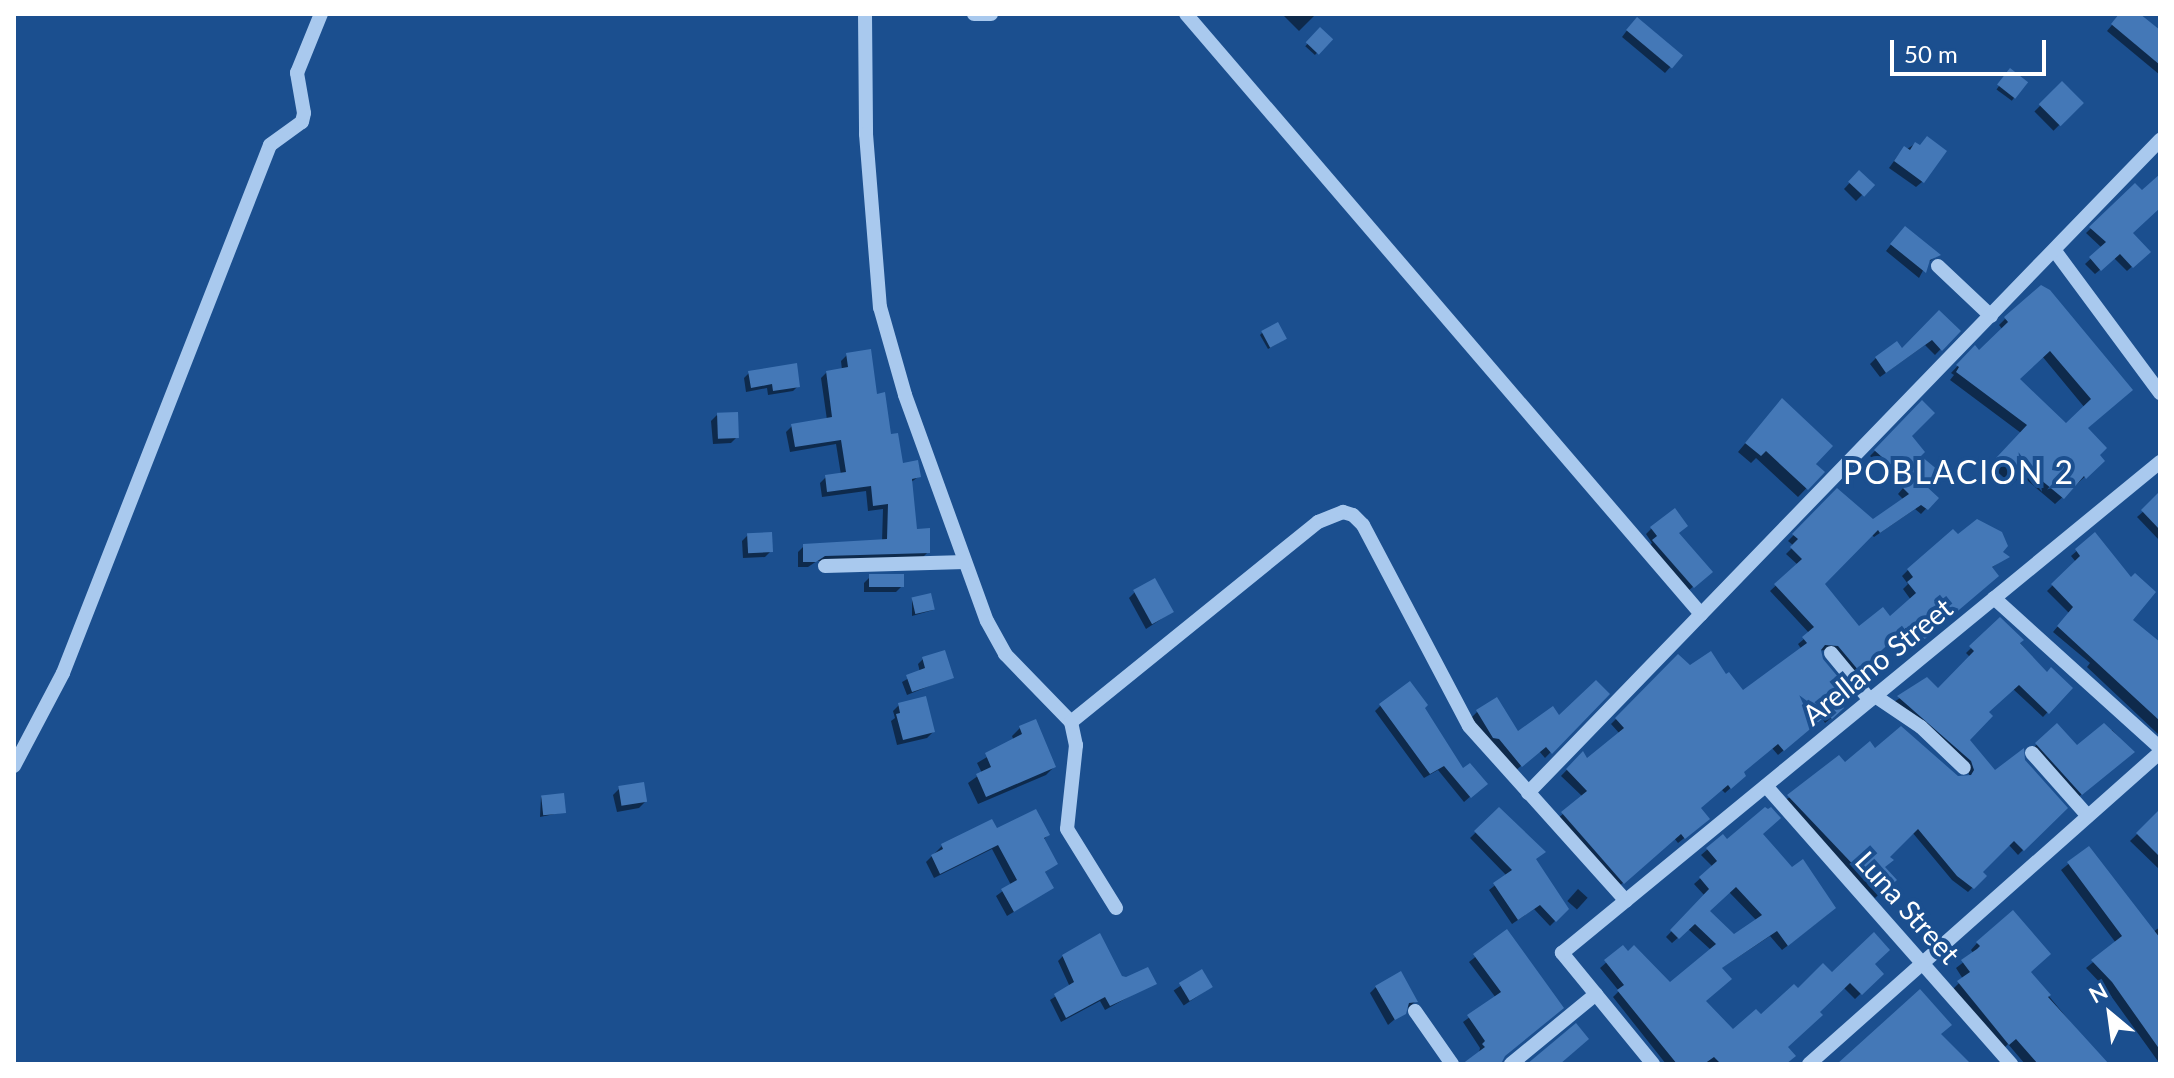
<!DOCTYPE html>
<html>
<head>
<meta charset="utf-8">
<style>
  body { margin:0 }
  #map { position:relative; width:2174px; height:1078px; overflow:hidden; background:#1b4f8f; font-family:Lato,sans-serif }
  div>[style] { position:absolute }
  .shadow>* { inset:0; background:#0007; transform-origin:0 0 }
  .building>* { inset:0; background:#4478b7; transform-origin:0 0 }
  .minor>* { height:14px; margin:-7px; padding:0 7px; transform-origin:7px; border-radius:7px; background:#a9c9ee }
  span { translate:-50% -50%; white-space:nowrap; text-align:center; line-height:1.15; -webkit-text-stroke:8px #1b4f8f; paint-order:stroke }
  .street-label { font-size:28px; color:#fff }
  .quarter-label { font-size:32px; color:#fff; letter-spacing:2px }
  .frame { position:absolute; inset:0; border:16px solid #fff; pointer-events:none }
  .north { position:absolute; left:2070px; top:974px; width:80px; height:80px; -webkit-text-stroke:6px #1b4f8f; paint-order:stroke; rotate:331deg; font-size:22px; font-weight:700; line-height:32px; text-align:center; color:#fff }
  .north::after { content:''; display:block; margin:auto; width:28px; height:36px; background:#fff; clip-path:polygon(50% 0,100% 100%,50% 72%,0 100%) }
  .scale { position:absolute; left:1890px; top:40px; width:156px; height:36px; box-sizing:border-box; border:4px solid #fff; border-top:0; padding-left:10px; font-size:24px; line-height:28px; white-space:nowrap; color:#fff; -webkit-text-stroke:6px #1b4f8f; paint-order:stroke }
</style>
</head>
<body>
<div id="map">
  <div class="shadow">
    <div style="clip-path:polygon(1282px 14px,1316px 14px,1299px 31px)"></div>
    <div style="clip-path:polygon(2121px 14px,2137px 14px,2160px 33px,2160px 75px,2107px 31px)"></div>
    <div style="clip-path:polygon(1631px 25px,1680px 56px,1665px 73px,1622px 37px)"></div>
    <div style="left:1320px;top:30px;width:13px;height:22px;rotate:42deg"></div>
    <div style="left:2010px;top:71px;width:19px;height:23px;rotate:36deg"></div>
    <div style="left:2062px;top:84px;width:27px;height:39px;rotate:45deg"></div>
    <div style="clip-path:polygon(1915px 144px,1922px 182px,1916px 187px,1889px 168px,1899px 154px)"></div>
    <div style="clip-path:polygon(1857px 175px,1872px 185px,1856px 201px,1844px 189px)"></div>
    <div style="clip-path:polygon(2160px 176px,2160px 203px,2130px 233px,2148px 252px,2127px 271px,2114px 258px,2095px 274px,2085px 264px,2102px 248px,2086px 233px,2135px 186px,2142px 193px)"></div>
    <div style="clip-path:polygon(1899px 234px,1938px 255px,1927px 263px,1919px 278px,1886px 251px)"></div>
    <div style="clip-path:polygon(1939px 313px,1958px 331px,1935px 355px,1925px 345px,1880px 377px,1870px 364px,1876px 358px,1902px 351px)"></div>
    <div style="clip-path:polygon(evenodd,2005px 319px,2131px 390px,2086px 429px,2102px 461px,2055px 504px,2021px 475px,2012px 485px,1991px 466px,2021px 433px,1950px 380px,1954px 375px,1951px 373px,1968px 355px,1979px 353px,2003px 330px,1999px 325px,2005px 319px,2042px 356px,2085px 408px,2066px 426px,2017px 380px,2042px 356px)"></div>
    <div style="clip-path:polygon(1262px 333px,1282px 341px,1268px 349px,1260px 335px)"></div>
    <div style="clip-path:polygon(847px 355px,875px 396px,902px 465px,918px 477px,910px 483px,915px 531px,928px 552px,922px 558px,817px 561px,808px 567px,798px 567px,798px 552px,804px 546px,882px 542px,883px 509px,868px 511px,866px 491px,822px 497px,820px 483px,826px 477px,841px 475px,836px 444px,790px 452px,786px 432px,792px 426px,827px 420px,821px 378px,827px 372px,842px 370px,841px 361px)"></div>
    <div style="clip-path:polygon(749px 373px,798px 386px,793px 391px,768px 395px,767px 388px,746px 392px,744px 378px)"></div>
    <div style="clip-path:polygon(1922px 403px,1910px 435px,1918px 456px,1924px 487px,1936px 498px,1921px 514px,1915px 509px,1874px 537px,1871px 534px,1823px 584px,1859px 629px,1890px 619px,1911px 600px,1903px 589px,1908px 584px,1902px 576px,1908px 570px,2001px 552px,2007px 557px,1991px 568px,1991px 582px,1913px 647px,1900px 632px,1852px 675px,1832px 651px,1819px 650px,1836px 714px,1825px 723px,1822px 718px,1778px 755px,1772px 748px,1741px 773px,1744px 776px,1725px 793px,1721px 789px,1698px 808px,1702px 824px,1678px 843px,1674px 838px,1617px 888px,1557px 819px,1583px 797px,1561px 776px,1582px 754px,1587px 761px,1620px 734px,1611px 724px,1678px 657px,1689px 667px,1726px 677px,1743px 692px,1802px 650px,1798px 644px,1810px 634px,1770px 591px,1798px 565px,1786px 554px,1794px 546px,1788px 541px,1837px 491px,1873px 521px,1904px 500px,1898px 494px,1904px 487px,1870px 456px)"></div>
    <div style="clip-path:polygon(1774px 409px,1822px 472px,1798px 497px,1756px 458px,1751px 463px,1738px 452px)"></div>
    <div style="clip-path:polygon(717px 415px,737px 437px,731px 443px,713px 444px,711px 421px)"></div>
    <div style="clip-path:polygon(2160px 497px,2160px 541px,2137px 517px)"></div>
    <div style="clip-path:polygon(1651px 529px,1677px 534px,1704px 577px,1687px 592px,1648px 547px,1652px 543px,1646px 534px)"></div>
    <div style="clip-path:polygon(748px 535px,771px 551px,765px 557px,743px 558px,742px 541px)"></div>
    <div style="clip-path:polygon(2095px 535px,2130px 620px,2160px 648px,2158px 734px,2087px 667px,2090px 663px,2053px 632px,2069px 613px,2047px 591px,2076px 562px,2071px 556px)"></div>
    <div style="clip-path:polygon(870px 577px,902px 586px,896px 592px,864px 592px,864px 583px)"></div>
    <div style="clip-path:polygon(1135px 592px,1172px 612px,1146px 629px,1129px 598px)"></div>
    <div style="clip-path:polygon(912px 599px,933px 610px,912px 616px)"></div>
    <div style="clip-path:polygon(2000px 620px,2047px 674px,2070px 688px,2043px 717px,2013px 689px,1986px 713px,1967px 740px,1995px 773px,2023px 760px,2065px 808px,2018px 855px,2008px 844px,1980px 872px,1984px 876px,1968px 892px,1952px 880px,1912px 832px,1888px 856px,1883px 868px,1894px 880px,1875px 898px,1783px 801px,1875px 751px,1957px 778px,1970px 777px,1966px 766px,1894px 702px,1927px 680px,1938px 690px,1970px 657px,1966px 653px)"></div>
    <div style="clip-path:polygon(923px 659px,952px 677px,907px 695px,902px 682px,920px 672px,918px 664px)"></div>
    <div style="clip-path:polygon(1607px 694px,1545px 758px,1539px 751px,1515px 771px,1471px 718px,1477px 712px,1517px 734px)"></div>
    <div style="clip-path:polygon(899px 705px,933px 732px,927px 738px,897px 745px,891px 721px,895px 718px,893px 711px)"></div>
    <div style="clip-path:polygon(1381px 705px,1422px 708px,1463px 771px,1479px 789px,1464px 802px,1438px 770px,1424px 778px,1375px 711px)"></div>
    <div style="clip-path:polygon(2057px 726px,2077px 747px,2112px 730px,2132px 752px,2076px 799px,2031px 750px)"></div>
    <div style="clip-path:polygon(1020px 728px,1054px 767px,1046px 775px,978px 804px,968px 783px,982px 773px,977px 763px,1014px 741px,1012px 736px)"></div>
    <div style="clip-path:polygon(619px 789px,645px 802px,639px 808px,617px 812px,613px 795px)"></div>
    <div style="clip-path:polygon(541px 797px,564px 812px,540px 817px)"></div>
    <div style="clip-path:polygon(1499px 810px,1567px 909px,1550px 926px,1534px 909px,1512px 924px,1489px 890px,1507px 876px,1470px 838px)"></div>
    <div style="clip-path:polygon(2160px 812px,2160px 870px,2130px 841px)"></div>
    <div style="clip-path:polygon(996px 831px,1048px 835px,1043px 840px,1056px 864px,1044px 873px,1052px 888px,1007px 916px,996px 896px,1011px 885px,992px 849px,934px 878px,926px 862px,942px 846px)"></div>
    <div style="clip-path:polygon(evenodd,1761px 834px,1828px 914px,1782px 950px,1770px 936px,1720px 969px,1704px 1001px,1733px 1032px,1798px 991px,1832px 975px,1872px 965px,1881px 974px,1855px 999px,1843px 987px,1786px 1048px,1784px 1064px,1666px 1064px,1613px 997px,1619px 991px,1600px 968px,1623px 948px,1669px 985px,1711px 950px,1688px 929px,1672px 943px,1666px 937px,1705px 896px,1694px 884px,1713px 867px,1701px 855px,1722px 837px,1727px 842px,1761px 834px,1729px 892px,1757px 921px,1734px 936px,1707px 912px,1729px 892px)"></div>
    <div style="clip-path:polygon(2088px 848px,2153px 932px,2160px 927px,2160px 1064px,2106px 989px,2086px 968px,2116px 943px,2061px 870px)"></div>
    <div style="left:1578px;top:889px;width:13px;height:16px;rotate:42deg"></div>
    <div style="clip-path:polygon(1507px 932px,1502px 1064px,1462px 1064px,1479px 1053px,1480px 1048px,1463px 1022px,1496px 998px,1469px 962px)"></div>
    <div style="clip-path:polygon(1977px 943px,2029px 972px,2105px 1064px,2025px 1064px,2008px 1044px,2001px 1051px,1952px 990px,1963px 979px,1956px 968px,1974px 954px,1971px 950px)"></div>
    <div style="clip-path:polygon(1063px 956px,1121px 977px,1154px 983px,1105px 1010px,1100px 1001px,1061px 1022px,1050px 1000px,1070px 987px,1058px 961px)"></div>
    <div style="left:1201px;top:972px;width:18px;height:33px;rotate:56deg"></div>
    <div style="clip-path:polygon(1376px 987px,1416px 1001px,1388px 1025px,1370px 993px)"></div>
  </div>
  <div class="building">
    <div style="clip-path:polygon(2119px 14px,2140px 14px,2160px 30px,2160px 65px,2111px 24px)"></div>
    <div style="left:1637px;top:17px;width:60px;height:17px;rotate:40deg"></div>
    <div style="left:1320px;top:27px;width:18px;height:21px;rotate:43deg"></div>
    <div style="left:2010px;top:68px;width:23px;height:21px;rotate:38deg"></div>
    <div style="left:2062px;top:81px;width:31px;height:33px;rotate:45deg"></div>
    <div style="clip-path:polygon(1927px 136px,1947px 151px,1924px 183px,1894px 161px,1904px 146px,1910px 150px,1915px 142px,1920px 145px)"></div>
    <div style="left:1859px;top:170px;width:22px;height:16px;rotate:43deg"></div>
    <div style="clip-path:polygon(2160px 174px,2160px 208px,2133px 233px,2151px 252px,2133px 268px,2120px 254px,2101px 271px,2089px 257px,2106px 242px,2089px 227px,2135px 183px,2142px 190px)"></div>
    <div style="clip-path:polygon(1905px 226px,1941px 255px,1930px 260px,1926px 273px,1890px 244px)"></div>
    <div style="clip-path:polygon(evenodd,2041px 285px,2050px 290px,2133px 390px,2088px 428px,2107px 448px,2100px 455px,2105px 461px,2086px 479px,2084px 476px,2064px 499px,2029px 470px,2020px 480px,1996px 458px,2027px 425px,1956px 372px,1959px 367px,1956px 365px,1975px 345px,1979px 350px,2008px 322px,2004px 317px,2041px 285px,2050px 351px,2091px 399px,2066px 423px,2020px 379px,2050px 351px)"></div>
    <div style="clip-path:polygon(1939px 310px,1961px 331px,1942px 351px,1932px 340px,1886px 373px,1875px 357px,1897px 341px,1902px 348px)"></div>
    <div style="left:1278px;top:322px;width:19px;height:19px;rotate:62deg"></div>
    <div style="clip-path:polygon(871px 349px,877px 394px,885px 392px,891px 434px,898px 433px,903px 463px,918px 460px,921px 477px,912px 479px,917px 529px,930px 528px,930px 553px,825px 556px,816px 562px,803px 562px,803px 544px,887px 539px,888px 504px,873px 506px,871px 486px,827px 492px,825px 475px,846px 472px,841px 440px,795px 447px,791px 424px,832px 417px,826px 371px,848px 367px,846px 353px)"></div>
    <div style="clip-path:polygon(797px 363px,800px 387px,773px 391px,772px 384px,751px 388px,748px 371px)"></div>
    <div style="clip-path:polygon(1782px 398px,1833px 446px,1816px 464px,1825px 472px,1808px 490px,1766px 451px,1761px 456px,1745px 443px)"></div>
    <div style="clip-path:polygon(1922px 400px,1935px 413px,1912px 436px,1925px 452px,1921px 456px,1939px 471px,1926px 486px,1939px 498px,1928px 510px,1921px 505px,1880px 533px,1878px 530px,1825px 584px,1859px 626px,1883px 607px,1890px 616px,1916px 593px,1907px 582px,1913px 577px,1907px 569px,1953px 529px,1958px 534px,1977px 519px,2002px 532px,2008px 546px,2003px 552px,2010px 557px,1992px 567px,1999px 576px,1920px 643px,1906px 628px,1859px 671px,1838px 646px,1825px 645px,1821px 650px,1823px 659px,1843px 683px,1832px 692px,1844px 708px,1832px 719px,1828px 714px,1784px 751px,1778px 744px,1744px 772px,1746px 776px,1731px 789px,1728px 785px,1701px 808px,1710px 819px,1685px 839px,1681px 834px,1624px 884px,1561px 812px,1587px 791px,1566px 769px,1583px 751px,1587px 758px,1624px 728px,1615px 718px,1678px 654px,1690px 665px,1711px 651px,1726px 674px,1729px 672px,1743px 690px,1807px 643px,1802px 637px,1814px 627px,1774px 584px,1802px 559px,1790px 547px,1798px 539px,1792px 534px,1837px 488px,1873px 519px,1909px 494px,1902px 487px,1908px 480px,1874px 450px)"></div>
    <div style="left:738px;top:412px;width:26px;height:21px;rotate:88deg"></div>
    <div style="clip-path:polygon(2160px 491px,2160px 530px,2141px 510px)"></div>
    <div style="clip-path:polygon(1675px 508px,1688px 526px,1679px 533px,1713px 572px,1694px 588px,1652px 540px,1657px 536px,1650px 527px)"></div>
    <div style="left:772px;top:532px;width:20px;height:25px;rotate:87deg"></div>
    <div style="clip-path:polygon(2095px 532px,2131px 577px,2135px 573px,2156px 592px,2133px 620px,2160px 642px,2160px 721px,2057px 626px,2073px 607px,2051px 584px,2080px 556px,2075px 549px)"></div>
    <div style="left:904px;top:574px;width:13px;height:35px;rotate:90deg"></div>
    <div style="left:1155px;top:578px;width:39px;height:25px;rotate:61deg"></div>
    <div style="left:931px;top:593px;width:17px;height:20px;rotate:77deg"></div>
    <div style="clip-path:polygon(2000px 617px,2024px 640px,2020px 643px,2047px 672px,2051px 667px,2073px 688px,2049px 714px,2019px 685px,1989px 712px,1993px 716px,1970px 740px,1995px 770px,2024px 748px,2025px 760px,2068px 808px,2024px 851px,2014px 841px,1983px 872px,1987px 876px,1974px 889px,1957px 876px,1918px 829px,1890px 857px,1894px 860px,1885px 867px,1897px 880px,1881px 894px,1787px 795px,1839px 755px,1845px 762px,1870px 741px,1875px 748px,1901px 726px,1958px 776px,1971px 775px,1974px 770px,1971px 761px,1897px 696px,1927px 677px,1938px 688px,1974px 651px,1969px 646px)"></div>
    <div style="clip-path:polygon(945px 650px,954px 678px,912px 692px,906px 675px,925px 668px,922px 657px)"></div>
    <div style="clip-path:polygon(1596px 680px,1610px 694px,1552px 754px,1546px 747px,1522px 767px,1499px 739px,1493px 738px,1476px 710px,1497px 697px,1518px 731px,1553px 706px,1559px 715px)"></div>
    <div style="clip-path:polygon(1410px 681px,1428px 705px,1425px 708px,1463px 768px,1470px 763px,1488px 784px,1471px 798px,1444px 766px,1430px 774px,1379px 704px)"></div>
    <div style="clip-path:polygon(926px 696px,935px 732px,903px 740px,896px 714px,900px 713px,898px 703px)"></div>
    <div style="clip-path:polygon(1036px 719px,1056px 767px,986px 797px,976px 774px,991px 767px,985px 753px,1022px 734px,1019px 726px)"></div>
    <div style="clip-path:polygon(2057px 723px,2077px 745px,2104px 723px,2135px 752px,2082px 795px,2035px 743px)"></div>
    <div style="left:644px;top:782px;width:20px;height:26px;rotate:81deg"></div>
    <div style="left:564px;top:793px;width:20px;height:23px;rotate:84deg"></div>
    <div style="clip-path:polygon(1499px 807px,1546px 852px,1536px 859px,1569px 909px,1556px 922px,1540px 905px,1518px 920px,1493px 883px,1512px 870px,1474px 831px)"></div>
    <div style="clip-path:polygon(evenodd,1765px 807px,1768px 809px,1771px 807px,1781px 818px,1763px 834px,1792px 867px,1803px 859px,1836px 908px,1788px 946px,1777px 931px,1722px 968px,1732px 979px,1706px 1001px,1733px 1029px,1756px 1009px,1761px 1014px,1794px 984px,1798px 988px,1823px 963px,1832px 972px,1874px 932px,1890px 950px,1875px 964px,1884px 974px,1862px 995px,1850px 983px,1820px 1012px,1823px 1015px,1788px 1047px,1796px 1056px,1786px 1064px,1721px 1064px,1714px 1057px,1704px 1064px,1677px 1064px,1617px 990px,1624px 985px,1604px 960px,1623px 945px,1628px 951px,1634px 945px,1670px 982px,1716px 944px,1695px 924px,1679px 939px,1670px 930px,1709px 889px,1699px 877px,1717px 861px,1706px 848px,1723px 834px,1727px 839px,1765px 807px,1736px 887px,1762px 915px,1734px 934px,1710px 911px,1736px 887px)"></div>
    <div style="clip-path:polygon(1036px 809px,1050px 835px,1044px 838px,1058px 864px,1045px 872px,1054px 888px,1014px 912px,1001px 889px,1017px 880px,998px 845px,940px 874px,931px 855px,943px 849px,941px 844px,992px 819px,997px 828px)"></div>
    <div style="clip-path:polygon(2160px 809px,2160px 857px,2136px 833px)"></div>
    <div style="clip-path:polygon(2089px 846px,2160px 938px,2160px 1050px,2112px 982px,2091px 960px,2122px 936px,2067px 862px)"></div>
    <div style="clip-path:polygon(2013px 910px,2051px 954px,2031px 972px,2051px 995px,2048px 997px,2109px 1064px,2038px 1064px,2016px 1039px,2009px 1045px,1957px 981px,1970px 972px,1961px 960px,1977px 949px,1980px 946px,1976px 942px)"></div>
    <div style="clip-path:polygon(1507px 929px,1564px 1008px,1505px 1056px,1501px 1064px,1462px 1064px,1485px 1047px,1482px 1044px,1485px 1041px,1467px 1015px,1501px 992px,1473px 954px)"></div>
    <div style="clip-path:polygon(1100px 933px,1122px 976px,1126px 977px,1148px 967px,1157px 984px,1110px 1006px,1105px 997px,1066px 1018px,1054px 994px,1074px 982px,1062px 955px)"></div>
    <div style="left:1202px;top:969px;width:21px;height:27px;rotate:59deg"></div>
    <div style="clip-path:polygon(1401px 971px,1418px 1002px,1409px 1003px,1406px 1014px,1395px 1020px,1375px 986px)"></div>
    <div style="clip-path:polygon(1920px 989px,1952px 1025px,1941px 1034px,1971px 1064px,1837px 1064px)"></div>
    <div style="clip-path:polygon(1576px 1023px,1589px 1039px,1560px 1064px,1527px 1064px)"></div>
  </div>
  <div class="minor">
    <div style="left:865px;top:14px;width:120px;rotate:89.5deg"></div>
    <div style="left:866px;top:134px;width:174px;rotate:85.4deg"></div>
    <div style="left:880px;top:307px;width:91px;rotate:74.1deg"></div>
    <div style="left:905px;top:395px;width:240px;rotate:70.1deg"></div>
    <div style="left:987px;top:621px;width:38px;rotate:61deg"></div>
    <div style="left:1005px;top:654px;width:95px;rotate:45.9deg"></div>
    <div style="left:1071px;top:722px;width:24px;rotate:78deg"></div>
    <div style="left:1076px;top:745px;width:84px;rotate:96.1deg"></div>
    <div style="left:1067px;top:829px;width:93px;rotate:58.2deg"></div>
    <div style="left:974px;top:14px;width:17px"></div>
    <div style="left:1186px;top:14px;width:791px;rotate:49.36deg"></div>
    <div style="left:2055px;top:251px;width:177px;rotate:53.5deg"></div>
    <div style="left:1938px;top:266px;width:73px;rotate:43.3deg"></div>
    <div style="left:825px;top:566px;width:140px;rotate:-1.6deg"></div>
    <div style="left:1994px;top:598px;width:224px;rotate:42.1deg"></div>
    <div style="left:1831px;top:653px;width:61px;rotate:50.3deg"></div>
    <div style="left:1875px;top:696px;width:55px;rotate:34deg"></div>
    <div style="left:1921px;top:727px;width:59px;rotate:43.6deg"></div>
    <div style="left:1071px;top:722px;width:318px;rotate:-39deg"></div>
    <div style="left:1318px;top:522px;width:27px;rotate:-22deg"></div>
    <div style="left:1343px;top:512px;width:10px;rotate:17deg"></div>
    <div style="left:1353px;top:515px;width:14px;rotate:45deg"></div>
    <div style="left:1363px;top:525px;width:227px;rotate:62.2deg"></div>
    <div style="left:1469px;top:726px;width:235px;rotate:48.1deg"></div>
    <div style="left:2032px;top:753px;width:84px;rotate:48.4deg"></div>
    <div style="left:14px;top:766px;width:105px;rotate:-62.2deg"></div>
    <div style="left:63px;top:673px;width:567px;rotate:-68.59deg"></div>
    <div style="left:270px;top:145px;width:39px;rotate:-36deg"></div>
    <div style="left:302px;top:122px;width:9px;rotate:-77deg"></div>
    <div style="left:304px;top:113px;width:41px;rotate:-99.9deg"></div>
    <div style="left:297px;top:73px;width:64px;rotate:-67.9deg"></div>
    <div style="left:1766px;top:786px;width:371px;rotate:48.6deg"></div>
    <div style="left:1528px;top:793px;width:909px;rotate:-45.94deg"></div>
    <div style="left:1415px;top:1011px;width:65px;rotate:55.1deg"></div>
    <div style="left:1511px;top:1064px;width:110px;rotate:-39.5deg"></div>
    <div style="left:1653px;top:1064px;width:144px;rotate:-129.3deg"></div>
    <div style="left:1562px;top:953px;width:774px;rotate:-39.39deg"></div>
    <div style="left:1809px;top:1064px;width:470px;rotate:-41.6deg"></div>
  </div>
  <div class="street-label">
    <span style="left:1877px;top:661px;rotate:-39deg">Arellano Street</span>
    <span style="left:1908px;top:907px;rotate:48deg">Luna Street</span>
  </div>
  <div class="quarter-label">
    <span style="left:1959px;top:472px">POBLACION 2</span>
  </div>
  <div class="frame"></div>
  <div class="north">N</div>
  <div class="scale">50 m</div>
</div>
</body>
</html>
